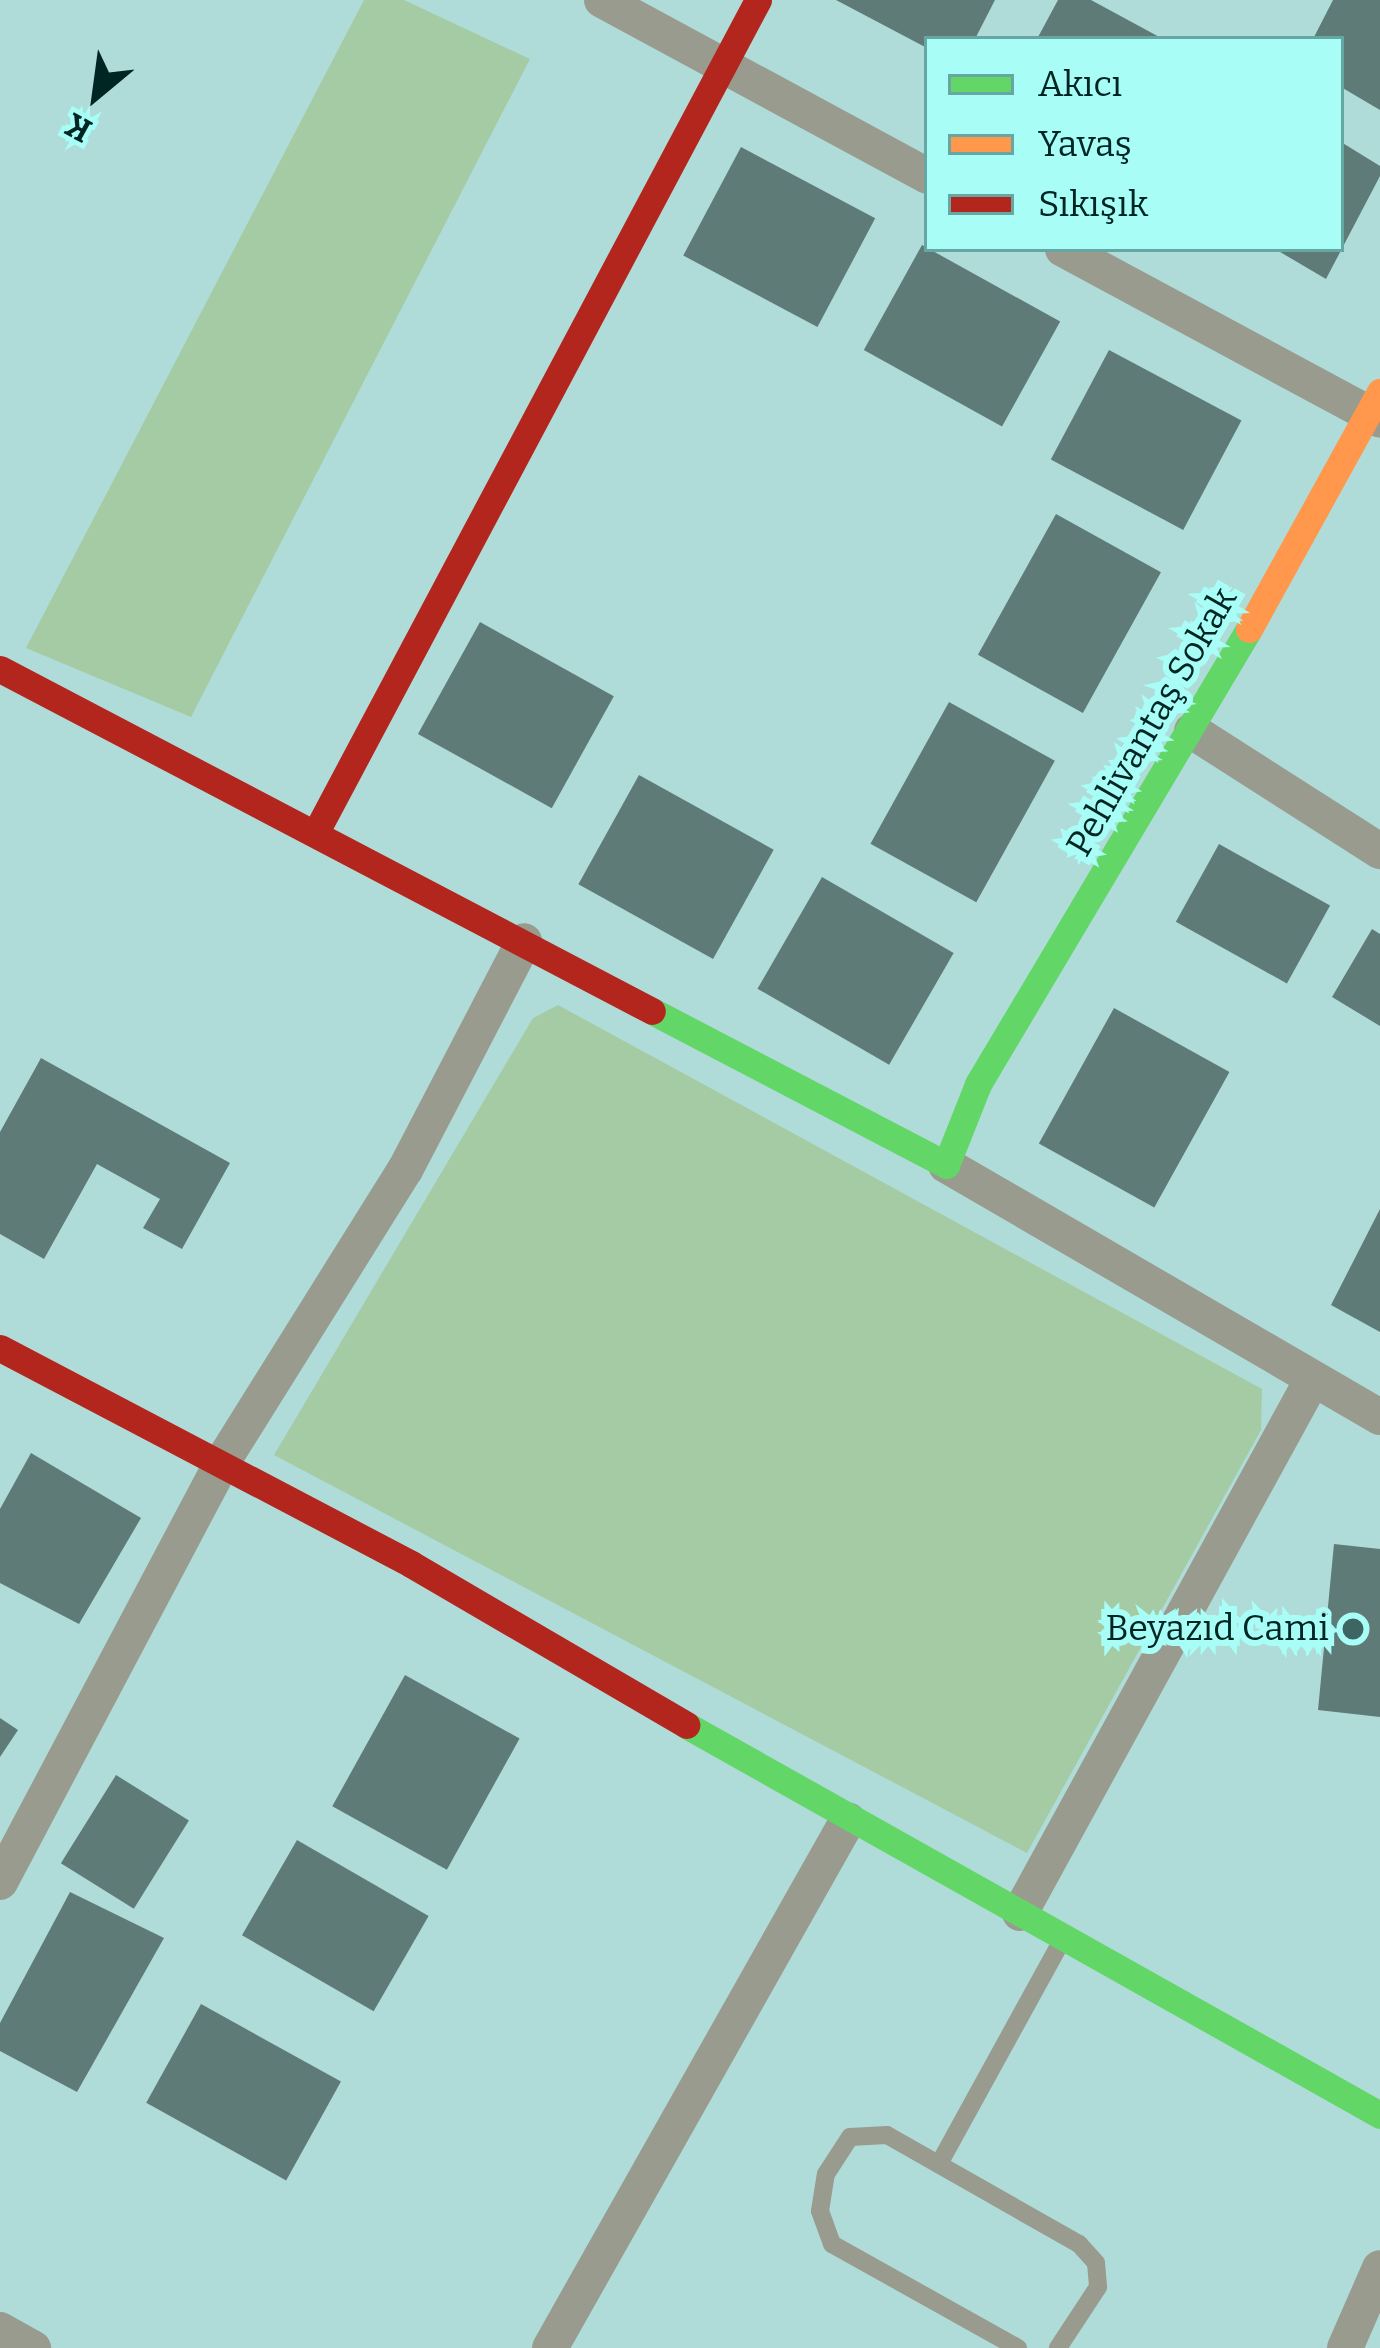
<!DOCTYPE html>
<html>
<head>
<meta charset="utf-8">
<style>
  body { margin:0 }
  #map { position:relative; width:1380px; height:2348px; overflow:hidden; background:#afdcd9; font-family:Bitter,serif }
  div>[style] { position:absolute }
  .green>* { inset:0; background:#a5cba5 }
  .building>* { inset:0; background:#5f7b77; transform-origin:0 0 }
  .lane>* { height:18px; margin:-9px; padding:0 9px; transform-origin:9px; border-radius:9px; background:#999b8e }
  .street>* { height:36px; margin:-18px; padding:0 18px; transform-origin:18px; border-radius:18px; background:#999b8e }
  .fast>* { height:27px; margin:-13.5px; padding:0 13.5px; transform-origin:13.5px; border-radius:13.5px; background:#63d668 }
  .slow>* { height:27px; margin:-13.5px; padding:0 13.5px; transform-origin:13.5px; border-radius:13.5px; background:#ff974d }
  .jam>* { height:27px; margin:-13.5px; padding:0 13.5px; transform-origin:13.5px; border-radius:13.5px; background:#b3261e }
  .dots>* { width:33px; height:33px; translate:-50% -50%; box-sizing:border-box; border:6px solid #a8fef7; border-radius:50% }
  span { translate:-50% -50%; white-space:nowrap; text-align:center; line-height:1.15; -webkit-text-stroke:12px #a8fef7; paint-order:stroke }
  .street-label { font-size:36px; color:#002624 }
  .poi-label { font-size:36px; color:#002624 }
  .right { translate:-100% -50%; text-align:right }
  .legend { position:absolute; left:924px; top:36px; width:420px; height:216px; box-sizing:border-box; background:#a8fef7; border:3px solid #65a8a3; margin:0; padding:15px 21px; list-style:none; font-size:36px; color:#002624 }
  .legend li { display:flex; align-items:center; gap:24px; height:60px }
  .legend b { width:60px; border:3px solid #65a8a3 }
  .north { position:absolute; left:36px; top:36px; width:120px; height:120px; -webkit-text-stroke:9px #a8fef7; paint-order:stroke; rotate:209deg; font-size:33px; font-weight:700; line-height:48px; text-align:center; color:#002624 }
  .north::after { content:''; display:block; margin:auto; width:42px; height:54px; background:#002624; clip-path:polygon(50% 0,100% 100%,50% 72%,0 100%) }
</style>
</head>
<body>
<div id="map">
  <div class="green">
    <div style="clip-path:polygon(364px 0,404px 0,530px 59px,191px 717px,26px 648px)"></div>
    <div style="clip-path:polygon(558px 1005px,1262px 1389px,1261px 1430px,1027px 1853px,274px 1455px,533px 1018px)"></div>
  </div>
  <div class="building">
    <div style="clip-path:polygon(836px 0,995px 0,975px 39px,927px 39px,927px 48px)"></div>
    <div style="clip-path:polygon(1058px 0,1091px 0,1163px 39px,1037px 39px)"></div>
    <div style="clip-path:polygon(1333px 0,1380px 0,1380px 110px,1341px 87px,1341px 39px,1313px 39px)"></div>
    <div style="clip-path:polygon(1341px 142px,1380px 166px,1380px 176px,1326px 279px,1275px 249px,1341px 249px)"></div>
    <div style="left:741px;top:147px;width:152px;height:123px;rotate:28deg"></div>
    <div style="left:922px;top:245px;width:158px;height:120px;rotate:29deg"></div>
    <div style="left:1109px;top:350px;width:150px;height:124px;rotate:28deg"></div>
    <div style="left:1056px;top:514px;width:120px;height:161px;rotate:29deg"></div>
    <div style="left:480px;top:622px;width:153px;height:128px;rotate:29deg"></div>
    <div style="left:949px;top:702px;width:121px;height:162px;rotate:29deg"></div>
    <div style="left:639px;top:775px;width:154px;height:125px;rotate:29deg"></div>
    <div style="left:1219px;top:844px;width:127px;height:89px;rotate:29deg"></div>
    <div style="left:822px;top:877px;width:152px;height:129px;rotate:30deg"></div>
    <div style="clip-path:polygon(1372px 929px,1380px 934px,1380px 1026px,1332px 997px)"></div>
    <div style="left:1114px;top:1008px;width:132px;height:155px;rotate:29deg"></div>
    <div style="clip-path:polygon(41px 1058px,230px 1163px,182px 1249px,143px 1228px,160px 1199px,97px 1164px,44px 1259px,0 1234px,0 1132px)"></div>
    <div style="clip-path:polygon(1380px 1209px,1380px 1332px,1331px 1305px)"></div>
    <div style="clip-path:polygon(31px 1453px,141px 1518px,79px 1624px,0 1583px,0 1509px)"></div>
    <div style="clip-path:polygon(1334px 1544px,1380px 1549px,1380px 1717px,1318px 1710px)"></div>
    <div style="left:405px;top:1675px;width:131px;height:150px;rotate:29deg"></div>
    <div style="clip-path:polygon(0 1718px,18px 1730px,0 1757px)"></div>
    <div style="left:116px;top:1775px;width:86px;height:104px;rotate:32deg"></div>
    <div style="left:297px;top:1840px;width:152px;height:110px;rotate:30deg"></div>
    <div style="clip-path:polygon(70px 1892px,164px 1938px,77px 2092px,0 2051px,0 2023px)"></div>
    <div style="left:201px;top:2004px;width:160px;height:113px;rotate:29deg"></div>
  </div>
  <div class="lane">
    <div style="left:939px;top:2164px;width:253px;rotate:-61.2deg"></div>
    <div style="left:1018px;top:2348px;width:213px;rotate:-150.8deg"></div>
    <div style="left:832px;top:2244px;width:35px;rotate:-110deg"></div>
    <div style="left:820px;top:2211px;width:37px;rotate:-81deg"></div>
    <div style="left:826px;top:2174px;width:44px;rotate:-57deg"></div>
    <div style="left:850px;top:2137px;width:37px;rotate:-3deg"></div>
    <div style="left:887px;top:2135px;width:221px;rotate:29.6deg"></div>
    <div style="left:1079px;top:2244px;width:25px;rotate:48deg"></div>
    <div style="left:1096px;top:2263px;width:24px;rotate:85deg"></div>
    <div style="left:1098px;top:2287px;width:73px;rotate:123.3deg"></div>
  </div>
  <div class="street">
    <div style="left:602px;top:0;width:370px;rotate:28.4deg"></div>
    <div style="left:1063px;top:249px;width:360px;rotate:28.3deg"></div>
    <div style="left:1192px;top:731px;width:223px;rotate:32.6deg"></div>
    <div style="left:946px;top:1165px;width:502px;rotate:30.14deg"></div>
    <div style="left:0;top:1882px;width:473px;rotate:-62.1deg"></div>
    <div style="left:221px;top:1464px;width:347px;rotate:-58deg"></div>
    <div style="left:405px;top:1170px;width:258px;rotate:-62.5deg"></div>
    <div style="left:1020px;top:1913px;width:608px;rotate:-61.28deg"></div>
    <div style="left:0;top:2330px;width:38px;rotate:29deg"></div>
    <div style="left:550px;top:2348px;width:606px;rotate:-60.56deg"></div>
    <div style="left:1345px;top:2348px;width:87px;rotate:-66.4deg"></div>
  </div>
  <div class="fast">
    <div style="left:652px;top:1011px;width:332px;rotate:27.6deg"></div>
    <div style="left:946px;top:1165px;width:87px;rotate:-68.4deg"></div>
    <div style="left:978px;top:1084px;width:530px;rotate:-59.22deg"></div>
    <div style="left:686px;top:1725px;width:796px;rotate:29.33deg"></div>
  </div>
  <div class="slow">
    <div style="left:1249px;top:629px;width:271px;rotate:-61.1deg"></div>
  </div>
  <div class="jam">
    <div style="left:0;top:669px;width:736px;rotate:27.68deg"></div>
    <div style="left:317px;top:830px;width:940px;rotate:-62.02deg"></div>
    <div style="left:0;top:1348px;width:464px;rotate:27.7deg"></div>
    <div style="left:411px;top:1564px;width:319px;rotate:30.3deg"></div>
  </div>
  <div class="dots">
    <div style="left:1353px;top:1629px;background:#3d6663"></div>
  </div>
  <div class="street-label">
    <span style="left:1152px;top:722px;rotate:-60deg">Pehlivantaş Sokak</span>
  </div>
  <div class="poi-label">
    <span class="right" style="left:1329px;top:1629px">Beyazıd Cami</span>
  </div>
  <ul class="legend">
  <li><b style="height:15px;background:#63d668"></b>Akıcı</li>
  <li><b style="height:15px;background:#ff974d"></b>Yavaş</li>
  <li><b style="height:15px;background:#b3261e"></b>Sıkışık</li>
  </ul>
  <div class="north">K</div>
</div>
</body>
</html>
